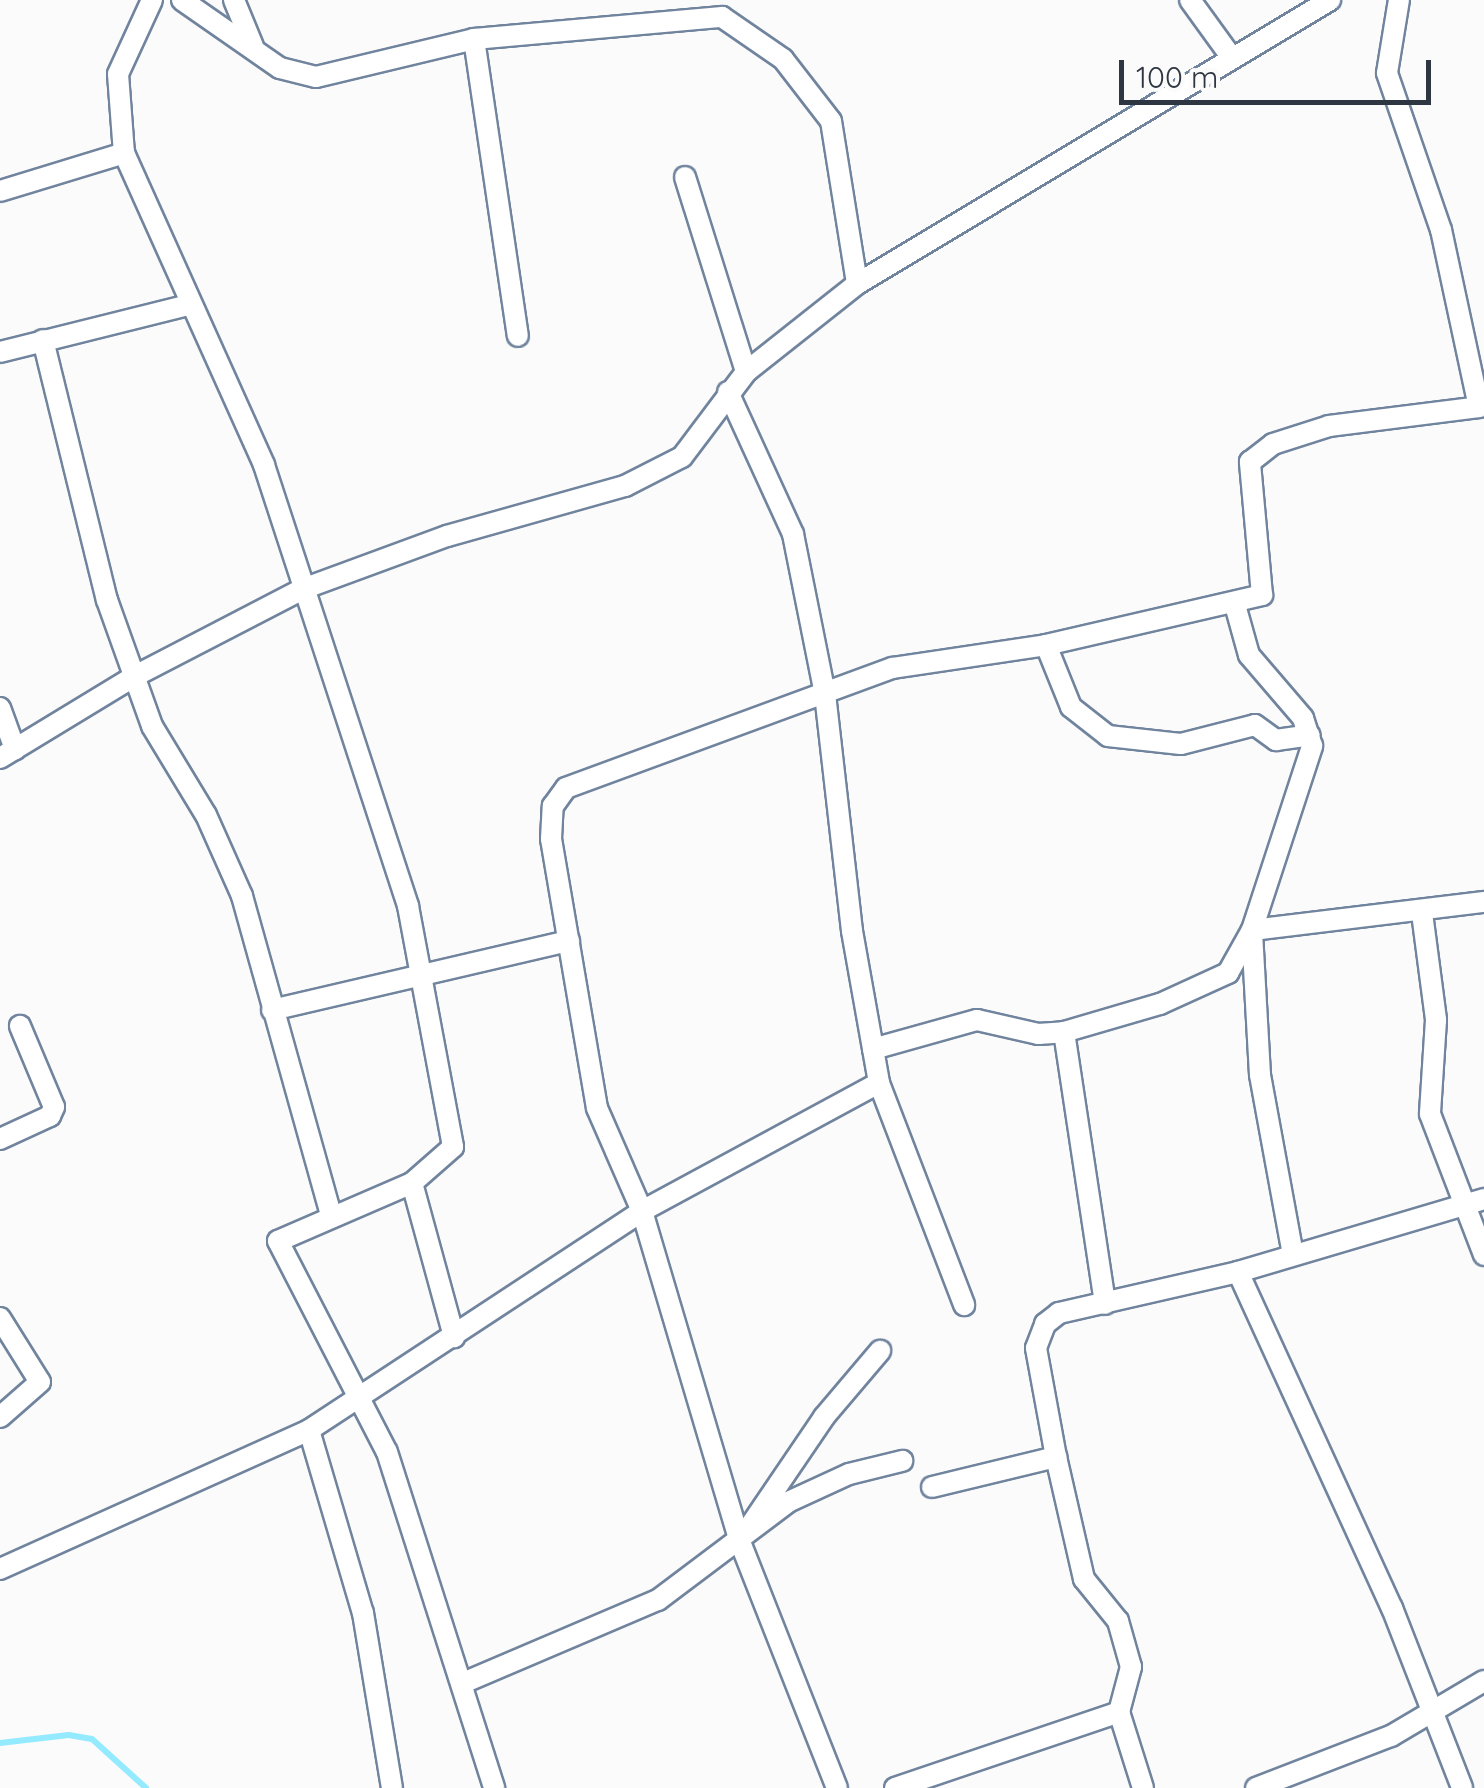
<!DOCTYPE html>
<html>
<head>
<meta charset="utf-8">
<style>
  body { margin:0 }
  #map { position:relative; width:1484px; height:1788px; overflow:hidden; background:#fbfbfb; font-family:Quicksand,sans-serif }
  div>[style] { position:absolute }
  .stream>* { height:6px; margin:-3px; padding:0 3px; transform-origin:3px; border-radius:3px; background:#94eafe }
  .roads { filter:drop-shadow(2px 0 #71849e) drop-shadow(-2px 0 #71849e) drop-shadow(0 2px #71849e) drop-shadow(0 -2px #71849e) }
  .minor>* { height:20px; margin:-10px; padding:0 10px; transform-origin:10px; border-radius:10px; background:#fff }
  span { translate:-50% -50%; white-space:nowrap; text-align:center; line-height:1.15; -webkit-text-stroke:8px #fbfbfb; paint-order:stroke }
  .scale { position:absolute; left:1119px; top:60px; width:312px; height:45px; box-sizing:border-box; border:5px solid #2e3641; border-top:0; padding-left:12px; font-size:30px; line-height:35px; white-space:nowrap; color:#2e3641; -webkit-text-stroke:8px #fbfbfb; paint-order:stroke }
</style>
</head>
<body>
<div id="map">
  <div class="stream">
    <div style="left:0;top:1743px;width:69px;rotate:-6.6deg"></div>
    <div style="left:69px;top:1735px;width:23px;rotate:10deg"></div>
    <div style="left:92px;top:1739px;width:73px;rotate:42.2deg"></div>
  </div>
  <div class="roads">
    <div class="minor">
      <div style="left:152px;top:0;width:81px;rotate:114.7deg"></div>
      <div style="left:118px;top:74px;width:79px;rotate:85.7deg"></div>
      <div style="left:124px;top:153px;width:342px;rotate:65.8deg"></div>
      <div style="left:264px;top:465px;width:464px;rotate:71.9deg"></div>
      <div style="left:408px;top:906px;width:245px;rotate:79.4deg"></div>
      <div style="left:453px;top:1147px;width:55px;rotate:138.7deg"></div>
      <div style="left:412px;top:1183px;width:146px;rotate:156.6deg"></div>
      <div style="left:278px;top:1241px;width:237px;rotate:62.7deg"></div>
      <div style="left:387px;top:1452px;width:353px;rotate:72.3deg"></div>
      <div style="left:182px;top:0;width:119px;rotate:34.8deg"></div>
      <div style="left:280px;top:68px;width:37px;rotate:14deg"></div>
      <div style="left:316px;top:77px;width:163px;rotate:-13.5deg"></div>
      <div style="left:474px;top:39px;width:249px;rotate:-5.1deg"></div>
      <div style="left:722px;top:17px;width:74px;rotate:34.5deg"></div>
      <div style="left:783px;top:59px;width:78px;rotate:52.3deg"></div>
      <div style="left:831px;top:121px;width:165px;rotate:80.9deg"></div>
      <div style="left:234px;top:0;width:50px;rotate:67.6deg"></div>
      <div style="left:1190px;top:0;width:72px;rotate:54.1deg"></div>
      <div style="left:474px;top:39px;width:300px;rotate:81.6deg"></div>
      <div style="left:685px;top:177px;width:204px;rotate:72.6deg"></div>
      <div style="left:0;top:191px;width:130px;rotate:-17deg"></div>
      <div style="left:43px;top:340px;width:268px;rotate:76.2deg"></div>
      <div style="left:107px;top:600px;width:134px;rotate:70.3deg"></div>
      <div style="left:152px;top:726px;width:104px;rotate:58.8deg"></div>
      <div style="left:206px;top:815px;width:89px;rotate:66deg"></div>
      <div style="left:242px;top:896px;width:331px;rotate:74.4deg"></div>
      <div style="left:0;top:352px;width:195px;rotate:-14deg"></div>
      <div style="left:728px;top:392px;width:156px;rotate:65.4deg"></div>
      <div style="left:793px;top:534px;width:163px;rotate:78.7deg"></div>
      <div style="left:825px;top:694px;width:239px;rotate:83.5deg"></div>
      <div style="left:852px;top:931px;width:154px;rotate:79.9deg"></div>
      <div style="left:879px;top:1083px;width:238px;rotate:69deg"></div>
      <div style="left:1046px;top:645px;width:67px;rotate:68deg"></div>
      <div style="left:1071px;top:707px;width:47px;rotate:38.1deg"></div>
      <div style="left:1108px;top:736px;width:73px;rotate:6.3deg"></div>
      <div style="left:1181px;top:744px;width:76px;rotate:-14.4deg"></div>
      <div style="left:1255px;top:725px;width:26px;rotate:36deg"></div>
      <div style="left:1276px;top:740px;width:34px;rotate:-8deg"></div>
      <div style="left:0;top:708px;width:44px;rotate:69.9deg"></div>
      <div style="left:0;top:758px;width:156px;rotate:-31.3deg"></div>
      <div style="left:133px;top:677px;width:191px;rotate:-27.4deg"></div>
      <div style="left:303px;top:589px;width:153px;rotate:-20.2deg"></div>
      <div style="left:447px;top:536px;width:185px;rotate:-15.7deg"></div>
      <div style="left:625px;top:486px;width:64px;rotate:-27deg"></div>
      <div style="left:682px;top:457px;width:106px;rotate:-53deg"></div>
      <div style="left:746px;top:372px;width:142px;rotate:-38.4deg"></div>
      <div style="left:857px;top:284px;width:552px;rotate:-30.98deg"></div>
      <div style="left:1422px;top:913px;width:108px;rotate:82.5deg"></div>
      <div style="left:1436px;top:1020px;width:94px;rotate:93.7deg"></div>
      <div style="left:1430px;top:1114px;width:151px;rotate:69deg"></div>
      <div style="left:1252px;top:930px;width:234px;rotate:-6.9deg"></div>
      <div style="left:1252px;top:932px;width:143px;rotate:86.8deg"></div>
      <div style="left:1260px;top:1075px;width:183px;rotate:79.6deg"></div>
      <div style="left:272px;top:1010px;width:305px;rotate:-13.1deg"></div>
      <div style="left:1064px;top:1032px;width:275px;rotate:81.4deg"></div>
      <div style="left:873px;top:1049px;width:108px;rotate:-15.6deg"></div>
      <div style="left:977px;top:1020px;width:63px;rotate:12.9deg"></div>
      <div style="left:1038px;top:1034px;width:26px;rotate:-4deg"></div>
      <div style="left:1064px;top:1032px;width:100px;rotate:-16.3deg"></div>
      <div style="left:1160px;top:1004px;width:75px;rotate:-24.5deg"></div>
      <div style="left:1228px;top:973px;width:49px;rotate:-60.8deg"></div>
      <div style="left:1252px;top:930px;width:194px;rotate:-71.9deg"></div>
      <div style="left:1312px;top:746px;width:29px;rotate:-108deg"></div>
      <div style="left:1303px;top:718px;width:83px;rotate:-130.6deg"></div>
      <div style="left:1249px;top:655px;width:52px;rotate:-105.6deg"></div>
      <div style="left:0;top:1139px;width:55px;rotate:-24.7deg"></div>
      <div style="left:50px;top:1116px;width:10px;rotate:-66deg"></div>
      <div style="left:54px;top:1107px;width:88px;rotate:-112.8deg"></div>
      <div style="left:412px;top:1183px;width:160px;rotate:74.7deg"></div>
      <div style="left:1238px;top:1272px;width:370px;rotate:65.4deg"></div>
      <div style="left:1392px;top:1608px;width:193px;rotate:68.7deg"></div>
      <div style="left:0;top:1318px;width:75px;rotate:58deg"></div>
      <div style="left:40px;top:1382px;width:53px;rotate:138.8deg"></div>
      <div style="left:309px;top:1430px;width:191px;rotate:73.6deg"></div>
      <div style="left:363px;top:1613px;width:177px;rotate:80.6deg"></div>
      <div style="left:932px;top:1487px;width:128px;rotate:-13.6deg"></div>
      <div style="left:750px;top:1526px;width:132px;rotate:-55.8deg"></div>
      <div style="left:824px;top:1417px;width:87px;rotate:-49.7deg"></div>
      <div style="left:0;top:1569px;width:339px;rotate:-24.2deg"></div>
      <div style="left:309px;top:1430px;width:399px;rotate:-33.3deg"></div>
      <div style="left:642px;top:1211px;width:269px;rotate:-28.4deg"></div>
      <div style="left:463px;top:1683px;width:212px;rotate:-23.1deg"></div>
      <div style="left:658px;top:1600px;width:163px;rotate:-37deg"></div>
      <div style="left:788px;top:1502px;width:67px;rotate:-24.7deg"></div>
      <div style="left:849px;top:1474px;width:55px;rotate:-13.8deg"></div>
      <div style="left:837px;top:1788px;width:264px;rotate:-111.5deg"></div>
      <div style="left:740px;top:1542px;width:345px;rotate:-106.5deg"></div>
      <div style="left:642px;top:1211px;width:112px;rotate:-113.6deg"></div>
      <div style="left:597px;top:1108px;width:273px;rotate:-99.7deg"></div>
      <div style="left:551px;top:839px;width:33px;rotate:-87deg"></div>
      <div style="left:553px;top:806px;width:22px;rotate:-54deg"></div>
      <div style="left:566px;top:788px;width:348px;rotate:-20.2deg"></div>
      <div style="left:893px;top:668px;width:155px;rotate:-8.5deg"></div>
      <div style="left:1046px;top:645px;width:222px;rotate:-13deg"></div>
      <div style="left:1262px;top:595px;width:134px;rotate:-95.2deg"></div>
      <div style="left:1250px;top:462px;width:29px;rotate:-38deg"></div>
      <div style="left:1273px;top:444px;width:59px;rotate:-17.8deg"></div>
      <div style="left:1329px;top:426px;width:151px;rotate:-7.2deg"></div>
      <div style="left:1479px;top:407px;width:181px;rotate:-102.1deg"></div>
      <div style="left:1441px;top:230px;width:166px;rotate:-109deg"></div>
      <div style="left:1387px;top:73px;width:74px;rotate:-80.7deg"></div>
      <div style="left:895px;top:1788px;width:237px;rotate:-18.7deg"></div>
      <div style="left:1143px;top:1788px;width:80px;rotate:-107.5deg"></div>
      <div style="left:1119px;top:1712px;width:47px;rotate:-75.1deg"></div>
      <div style="left:1131px;top:1667px;width:48px;rotate:-105.8deg"></div>
      <div style="left:1118px;top:1621px;width:54px;rotate:-129deg"></div>
      <div style="left:1084px;top:1579px;width:125px;rotate:-102.9deg"></div>
      <div style="left:1056px;top:1457px;width:111px;rotate:-100.4deg"></div>
      <div style="left:1036px;top:1348px;width:26px;rotate:-69deg"></div>
      <div style="left:1045px;top:1324px;width:18px;rotate:-38deg"></div>
      <div style="left:1059px;top:1313px;width:184px;rotate:-12.9deg"></div>
      <div style="left:1238px;top:1272px;width:257px;rotate:-16.5deg"></div>
      <div style="left:1256px;top:1788px;width:145px;rotate:-21.1deg"></div>
      <div style="left:1391px;top:1736px;width:108px;rotate:-30.6deg"></div>
    </div>
  </div>
  <div class="scale">100 m</div>
</div>
</body>
</html>
